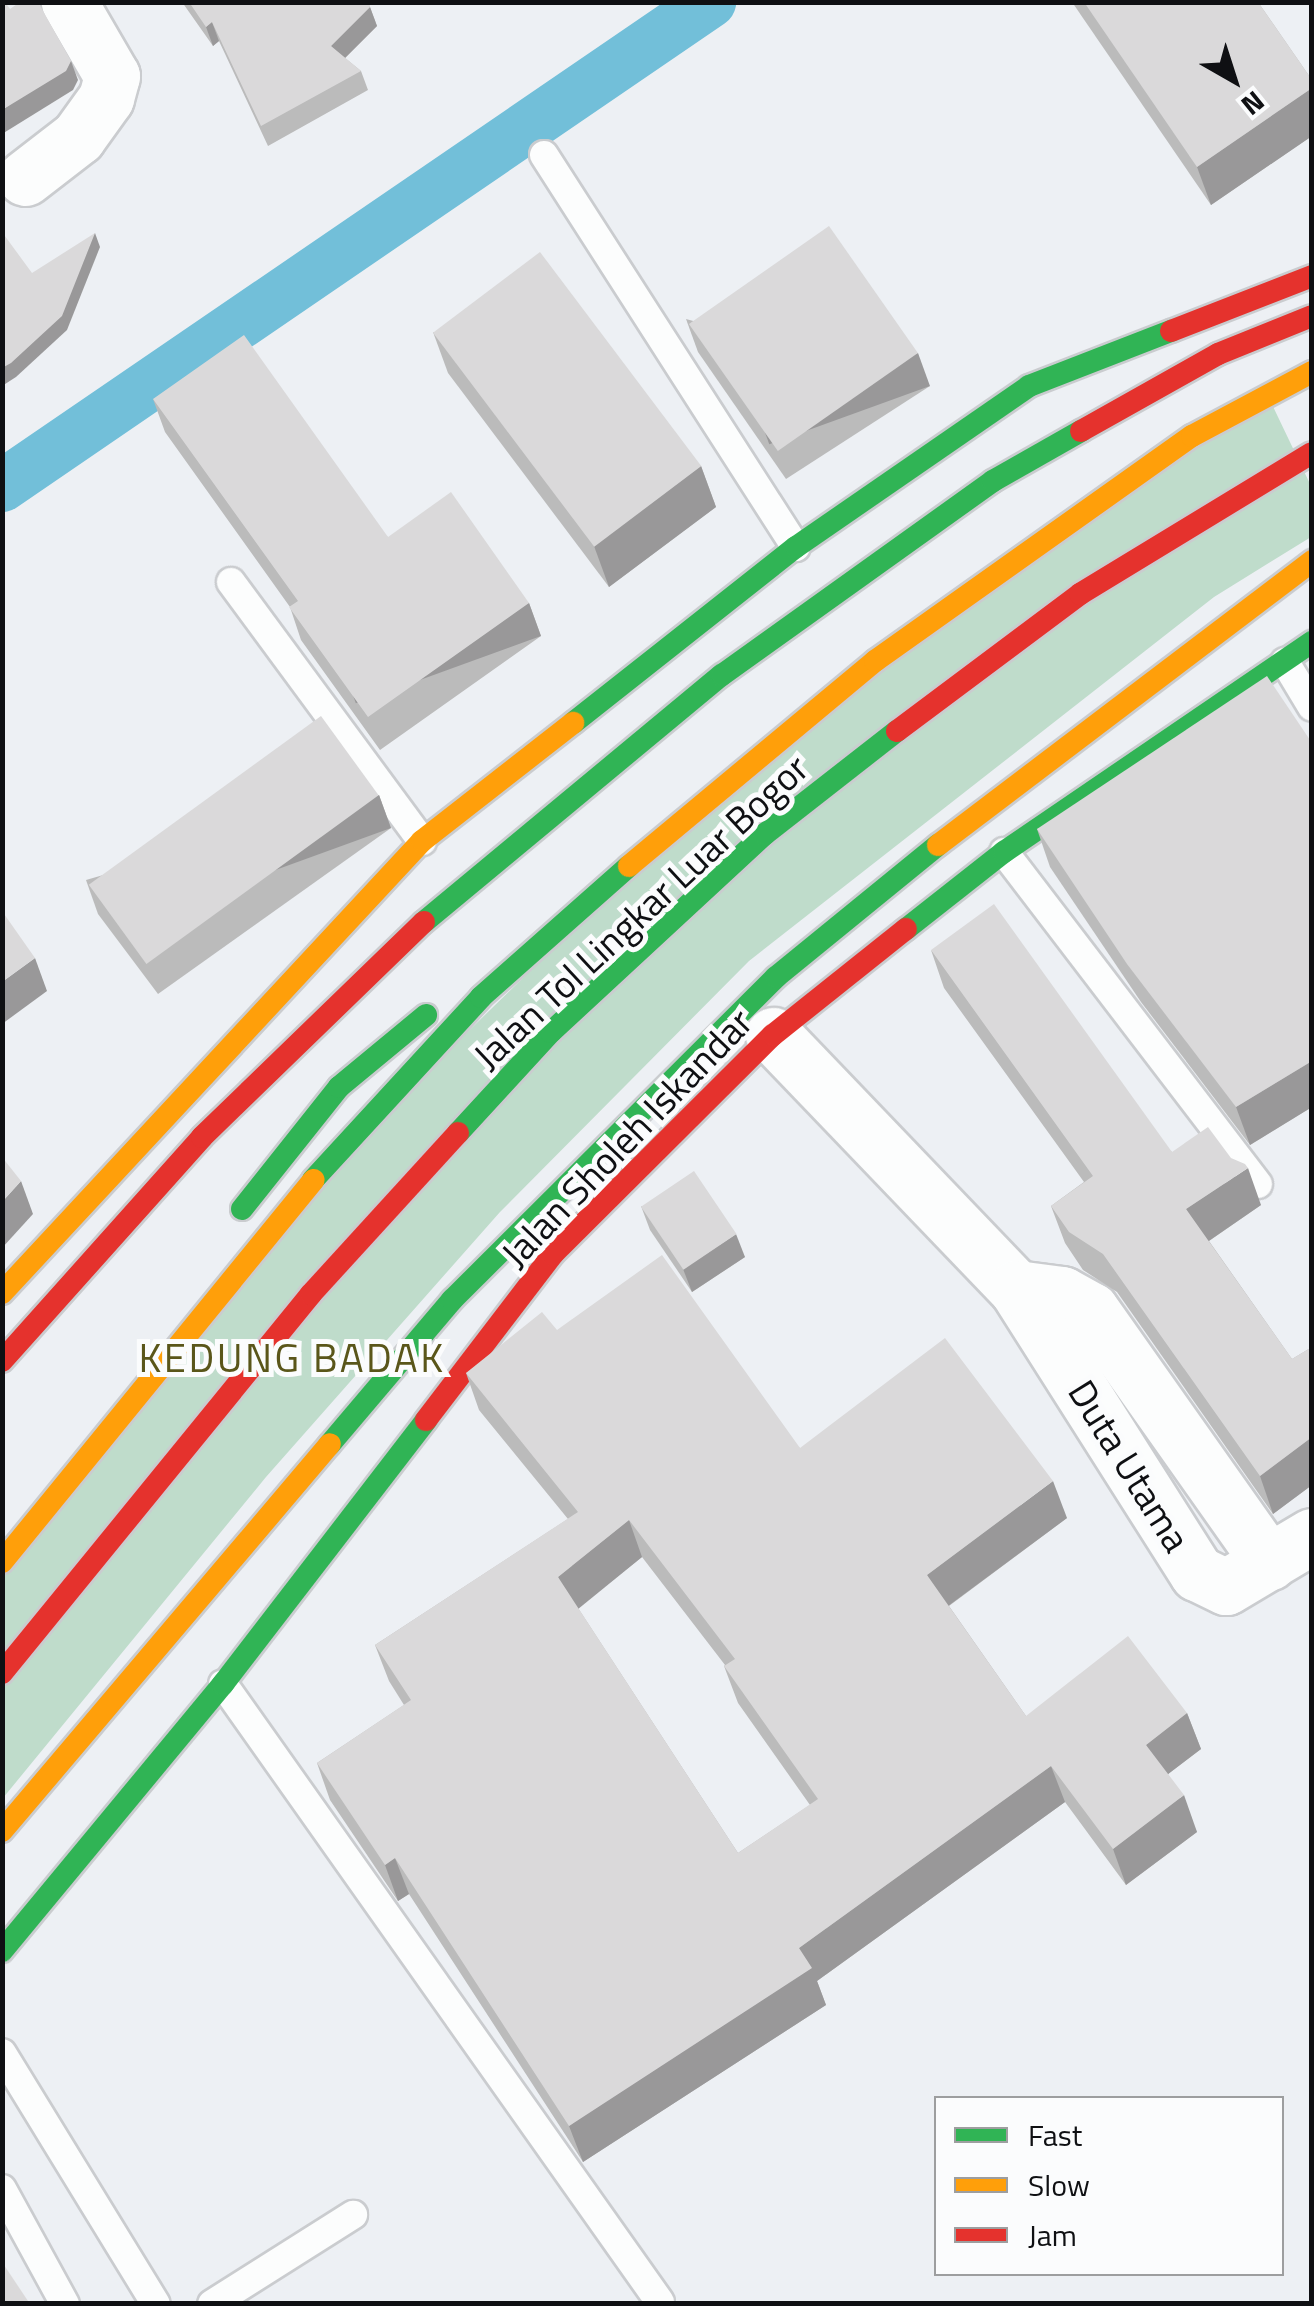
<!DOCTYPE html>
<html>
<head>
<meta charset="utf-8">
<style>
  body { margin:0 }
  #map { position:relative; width:1314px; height:2306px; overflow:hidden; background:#edf0f4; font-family:"Titillium Web",sans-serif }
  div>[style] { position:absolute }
  .green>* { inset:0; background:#bfdccb }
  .canal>* { height:52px; margin:-26px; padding:0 26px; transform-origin:26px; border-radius:26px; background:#72bfd9 }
  .roads { filter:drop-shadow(2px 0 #cacccf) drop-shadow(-2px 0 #cacccf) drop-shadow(0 2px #cacccf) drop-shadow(0 -2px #cacccf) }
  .lane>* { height:28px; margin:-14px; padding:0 14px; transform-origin:14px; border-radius:14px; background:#fcfdfd }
  .street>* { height:55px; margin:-27.5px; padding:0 27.5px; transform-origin:27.5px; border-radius:27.5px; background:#fcfdfd }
  .fast>* { height:22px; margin:-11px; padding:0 11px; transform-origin:11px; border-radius:11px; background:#30b455 }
  .slow>* { height:22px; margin:-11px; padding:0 11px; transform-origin:11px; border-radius:11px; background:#ff9f0a }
  .jam>* { height:22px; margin:-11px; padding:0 11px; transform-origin:11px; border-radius:11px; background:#e5322d }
  .wall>* { inset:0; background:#bbb }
  .shaded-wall>* { inset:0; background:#999899; transform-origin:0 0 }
  .building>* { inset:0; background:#dad9da; transform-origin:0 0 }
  span { translate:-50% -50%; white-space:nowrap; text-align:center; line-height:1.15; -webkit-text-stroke:10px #fbfcfd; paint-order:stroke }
  .street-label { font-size:38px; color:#0f1013 }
  .neighbourhood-label { font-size:40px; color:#5a561a; letter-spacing:2.5px }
  .frame { position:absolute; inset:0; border:5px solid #0f1013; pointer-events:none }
  .legend { position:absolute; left:934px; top:2096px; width:350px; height:180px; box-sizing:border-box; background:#fbfcfd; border:2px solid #9d9e9f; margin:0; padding:12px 18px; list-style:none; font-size:30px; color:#0f1013 }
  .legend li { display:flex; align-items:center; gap:20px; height:50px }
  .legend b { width:50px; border:2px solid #9d9e9f }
  .north { position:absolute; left:1184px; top:30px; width:100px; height:100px; -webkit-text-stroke:8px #fbfcfd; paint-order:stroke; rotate:141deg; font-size:28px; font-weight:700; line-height:40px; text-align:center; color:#0f1013 }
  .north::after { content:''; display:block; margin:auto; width:35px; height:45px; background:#0f1013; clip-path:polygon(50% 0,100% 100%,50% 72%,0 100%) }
</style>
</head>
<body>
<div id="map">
  <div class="green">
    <div style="clip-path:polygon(1268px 396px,1311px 486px,1311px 537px,1214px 597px,749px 961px,500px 1212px,266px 1477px,3px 1798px,3px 1562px,291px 1204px,730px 776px)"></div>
  </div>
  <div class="canal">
    <div style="left:2px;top:486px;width:858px;rotate:-34.36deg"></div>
  </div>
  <div class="roads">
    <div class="lane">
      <div style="left:544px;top:155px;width:466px;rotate:57.3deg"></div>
      <div style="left:231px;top:582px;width:322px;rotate:53.6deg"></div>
      <div style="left:1285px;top:662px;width:52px;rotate:59deg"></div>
      <div style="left:1004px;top:852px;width:418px;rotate:52.6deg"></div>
      <div style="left:223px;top:1684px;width:757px;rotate:54.74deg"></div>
      <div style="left:2px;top:2053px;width:294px;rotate:58.5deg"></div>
      <div style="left:2px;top:2189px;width:131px;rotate:61.3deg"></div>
      <div style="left:212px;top:2304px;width:167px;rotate:-32.3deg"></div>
    </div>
    <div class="street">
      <div style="left:25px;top:178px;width:67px;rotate:-37.7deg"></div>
      <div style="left:78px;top:137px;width:48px;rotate:-54.3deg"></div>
      <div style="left:106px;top:98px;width:23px;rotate:-75deg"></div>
      <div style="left:112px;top:76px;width:86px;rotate:-120.2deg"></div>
      <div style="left:773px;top:1035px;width:351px;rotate:46.2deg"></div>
      <div style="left:1016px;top:1288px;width:338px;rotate:57.6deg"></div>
      <div style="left:1197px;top:1573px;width:32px;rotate:26deg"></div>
      <div style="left:1226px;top:1587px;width:100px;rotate:-30.7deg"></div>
      <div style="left:1016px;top:1288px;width:46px;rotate:7.4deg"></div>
      <div style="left:1062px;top:1294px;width:33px;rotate:29deg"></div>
      <div style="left:1091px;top:1310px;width:309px;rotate:54.8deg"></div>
    </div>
    <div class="fast">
      <div style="left:573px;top:723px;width:284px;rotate:-38.3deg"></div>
      <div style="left:796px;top:547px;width:283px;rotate:-34.6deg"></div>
      <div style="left:1029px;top:386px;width:152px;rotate:-21.2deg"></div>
      <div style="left:424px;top:922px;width:387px;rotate:-39.7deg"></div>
      <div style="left:722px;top:675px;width:333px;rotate:-35.6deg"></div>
      <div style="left:993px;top:481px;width:101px;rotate:-29.6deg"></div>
      <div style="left:906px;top:929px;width:125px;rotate:-38.2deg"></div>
      <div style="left:1004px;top:852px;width:373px;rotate:-34.3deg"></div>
      <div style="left:458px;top:1133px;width:137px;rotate:-47.4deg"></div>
      <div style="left:551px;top:1032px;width:292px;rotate:-42.8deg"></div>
      <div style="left:765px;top:834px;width:167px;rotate:-38deg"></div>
      <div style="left:313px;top:1180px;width:248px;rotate:-47.4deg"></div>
      <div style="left:481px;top:997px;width:198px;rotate:-41.5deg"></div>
      <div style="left:242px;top:1209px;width:156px;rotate:-51.5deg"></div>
      <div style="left:339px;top:1087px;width:113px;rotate:-39.6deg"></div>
      <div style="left:330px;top:1444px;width:189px;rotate:-49.7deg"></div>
      <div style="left:452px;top:1300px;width:457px;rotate:-44.9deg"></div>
      <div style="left:776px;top:977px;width:209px;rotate:-39.2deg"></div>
      <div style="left:2px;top:1951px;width:347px;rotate:-50.4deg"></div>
      <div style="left:223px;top:1684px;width:333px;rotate:-52.4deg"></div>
    </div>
    <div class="slow">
      <div style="left:938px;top:845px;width:470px;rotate:-37.2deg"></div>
      <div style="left:629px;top:866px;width:320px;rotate:-39.8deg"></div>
      <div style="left:875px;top:661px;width:389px;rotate:-35.4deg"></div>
      <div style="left:1192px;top:436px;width:136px;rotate:-28.1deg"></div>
      <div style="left:2px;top:1293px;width:617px;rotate:-47.1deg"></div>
      <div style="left:422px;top:841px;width:192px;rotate:-38deg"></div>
      <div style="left:2px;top:1562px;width:493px;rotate:-50.8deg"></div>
      <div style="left:2px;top:1831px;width:507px;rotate:-49.72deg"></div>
    </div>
    <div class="jam">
      <div style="left:1171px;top:331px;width:151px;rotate:-21.3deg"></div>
      <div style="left:1081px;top:431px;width:157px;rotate:-29.3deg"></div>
      <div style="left:1218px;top:354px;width:101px;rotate:-22deg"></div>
      <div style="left:897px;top:731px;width:229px;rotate:-36.8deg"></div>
      <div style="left:1080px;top:594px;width:271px;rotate:-31.3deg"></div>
      <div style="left:2px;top:1361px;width:300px;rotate:-48.2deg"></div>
      <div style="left:202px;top:1137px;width:309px;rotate:-44.1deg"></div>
      <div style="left:426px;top:1420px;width:209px;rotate:-52.6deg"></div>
      <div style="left:553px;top:1254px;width:310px;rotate:-44.9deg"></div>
      <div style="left:773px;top:1035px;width:170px;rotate:-38.6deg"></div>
      <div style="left:2px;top:1673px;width:489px;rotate:-50.8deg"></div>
      <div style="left:311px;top:1294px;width:218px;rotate:-47.6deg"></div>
    </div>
  </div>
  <div class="wall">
    <div style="clip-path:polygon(182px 2px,368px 2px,377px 26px,345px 58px,361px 71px,368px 90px,268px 146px,219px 41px,213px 46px)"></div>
    <div style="clip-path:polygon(1072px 2px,1258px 2px,1312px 80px,1312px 136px,1211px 205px)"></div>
    <div style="clip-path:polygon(686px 319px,930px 386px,786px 479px,698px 352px)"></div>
    <div style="clip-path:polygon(433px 332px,701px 466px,716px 507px,609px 587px,448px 373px)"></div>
    <div style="clip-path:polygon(153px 399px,388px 537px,529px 603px,541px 636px,380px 750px,301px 640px,290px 607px,165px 432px)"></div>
    <div style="clip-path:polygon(1312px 743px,1312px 1107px,1250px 1145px,1141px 1002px,1050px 867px,1037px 829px)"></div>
    <div style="clip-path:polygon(379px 795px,391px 828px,158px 994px,98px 914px,86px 880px)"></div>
    <div style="clip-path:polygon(931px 950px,1172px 1152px,1261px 1205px,1209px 1241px,1292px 1359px,1312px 1347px,1312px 1485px,1273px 1514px,1117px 1292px,1083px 1270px,1065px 1243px,1051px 1206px,1084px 1182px,944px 988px)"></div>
    <div style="clip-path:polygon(641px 1206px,745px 1257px,692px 1292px,650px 1230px)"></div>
    <div style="clip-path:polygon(evenodd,557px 1330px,800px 1448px,1067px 1518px,949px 1606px,1026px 1716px,1187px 1713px,1201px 1749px,1168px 1774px,1197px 1832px,1126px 1885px,1065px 1802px,817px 1981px,826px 2005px,583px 2162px,409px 1894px,398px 1901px,330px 1800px,317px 1763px,404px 1705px,389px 1681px,375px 1645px,568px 1519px,479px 1410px,466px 1373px,557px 1330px,642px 1557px,725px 1665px,724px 1666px,738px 1703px,810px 1805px,738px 1853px,578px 1608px,642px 1557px)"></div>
  </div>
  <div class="shaded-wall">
    <div style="clip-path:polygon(370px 7px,377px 26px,338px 65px,331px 46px)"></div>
    <div style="clip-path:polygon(212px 22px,219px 41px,213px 46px,206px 27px)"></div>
    <div style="clip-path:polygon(71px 61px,78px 80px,73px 90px,2px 134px,2px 110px)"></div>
    <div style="clip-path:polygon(1312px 88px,1312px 136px,1211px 205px,1197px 167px)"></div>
    <div style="clip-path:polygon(95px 233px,100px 247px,67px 330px,16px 377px,2px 386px,2px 368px)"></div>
    <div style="left:918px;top:353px;width:35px;height:171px;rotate:70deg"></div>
    <div style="clip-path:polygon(701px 466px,716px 507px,609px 587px,594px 546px)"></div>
    <div style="left:529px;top:603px;width:35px;height:197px;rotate:70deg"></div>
    <div style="left:379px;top:795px;width:35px;height:286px;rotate:70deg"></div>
    <div style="clip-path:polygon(35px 958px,47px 991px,2px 1024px,2px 982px)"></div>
    <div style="clip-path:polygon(1312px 1061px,1312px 1107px,1250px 1145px,1236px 1107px)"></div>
    <div style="clip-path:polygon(1248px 1168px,1261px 1205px,1200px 1247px,1186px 1209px)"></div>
    <div style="clip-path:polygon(21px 1181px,33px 1214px,2px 1248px,2px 1202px)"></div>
    <div style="clip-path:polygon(736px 1234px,745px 1257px,692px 1292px,683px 1269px)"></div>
    <div style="clip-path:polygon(1312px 1437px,1312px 1485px,1273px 1514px,1260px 1476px)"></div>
    <div style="clip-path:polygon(1053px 1481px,1067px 1518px,940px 1612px,927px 1575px)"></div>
    <div style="clip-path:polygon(629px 1520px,642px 1557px,572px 1614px,558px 1577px)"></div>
    <div style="clip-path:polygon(1187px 1713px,1201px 1749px,1159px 1781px,1146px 1745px)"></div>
    <div style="clip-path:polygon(1051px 1766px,1065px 1802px,817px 1981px,826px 2005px,583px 2162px,569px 2126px,799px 1948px)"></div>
    <div style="clip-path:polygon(1184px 1795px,1197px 1832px,1126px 1885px,1113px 1849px)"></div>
    <div style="clip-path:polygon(395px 1858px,409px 1894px,398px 1901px,385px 1865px)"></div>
  </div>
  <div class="building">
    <div style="clip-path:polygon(2px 2px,5px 2px,10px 9px,20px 2px,38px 2px,71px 61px,66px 71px,2px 110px)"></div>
    <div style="clip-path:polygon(189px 2px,368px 2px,370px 7px,331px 46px,361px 71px,261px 126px,212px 22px,206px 27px)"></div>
    <div style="clip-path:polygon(1084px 2px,1258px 2px,1312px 80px,1312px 88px,1197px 167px)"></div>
    <div style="left:829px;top:226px;width:155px;height:171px;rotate:55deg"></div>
    <div style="clip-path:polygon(2px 232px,32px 273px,95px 233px,62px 316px,11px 363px,2px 368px)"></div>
    <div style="left:540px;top:252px;width:268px;height:134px;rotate:53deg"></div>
    <div style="clip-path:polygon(244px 335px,388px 537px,451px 492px,529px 603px,368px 717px,289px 607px,298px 601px,153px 399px)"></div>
    <div style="clip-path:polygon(1267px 676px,1312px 743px,1312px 1061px,1236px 1107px,1127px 964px,1037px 829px)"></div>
    <div style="left:321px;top:716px;width:98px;height:287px;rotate:54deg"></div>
    <div style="clip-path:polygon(994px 904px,1172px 1152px,1208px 1127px,1231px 1158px,1245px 1164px,1248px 1168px,1186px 1209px,1292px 1359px,1312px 1347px,1312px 1425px,1310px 1426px,1312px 1437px,1260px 1476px,1103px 1254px,1069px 1232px,1051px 1206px,1093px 1176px,931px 950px)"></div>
    <div style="clip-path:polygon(2px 911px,35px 958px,2px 982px)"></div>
    <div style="clip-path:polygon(2px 1157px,21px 1181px,2px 1202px)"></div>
    <div style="left:694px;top:1171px;width:76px;height:64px;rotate:56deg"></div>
    <div style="clip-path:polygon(evenodd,662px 1255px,800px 1448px,945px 1338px,1053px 1481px,927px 1575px,1026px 1716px,1128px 1636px,1187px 1713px,1146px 1745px,1184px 1795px,1113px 1849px,1051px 1766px,799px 1948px,812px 1968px,569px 2126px,395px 1858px,385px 1865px,317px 1763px,411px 1700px,375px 1645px,578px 1512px,466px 1373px,542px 1312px,557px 1330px,662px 1255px,629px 1520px,735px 1659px,724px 1666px,818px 1799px,738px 1853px,558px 1577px,629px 1520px)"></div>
    <div style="clip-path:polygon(2px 2262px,30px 2304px,2px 2304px)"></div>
  </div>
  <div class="street-label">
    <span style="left:641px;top:912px;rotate:-43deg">Jalan Tol Lingkar Luar Bogor</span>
    <span style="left:627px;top:1138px;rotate:-46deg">Jalan Sholeh Iskandar</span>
    <span style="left:1129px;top:1466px;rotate:58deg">Duta Utama</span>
  </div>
  <div class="neighbourhood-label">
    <span style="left:292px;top:1358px">KEDUNG BADAK</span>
  </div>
  <div class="frame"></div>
  <ul class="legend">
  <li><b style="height:12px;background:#30b455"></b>Fast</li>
  <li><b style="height:12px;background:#ff9f0a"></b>Slow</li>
  <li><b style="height:12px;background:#e5322d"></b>Jam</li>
  </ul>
  <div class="north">N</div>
</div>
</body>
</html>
